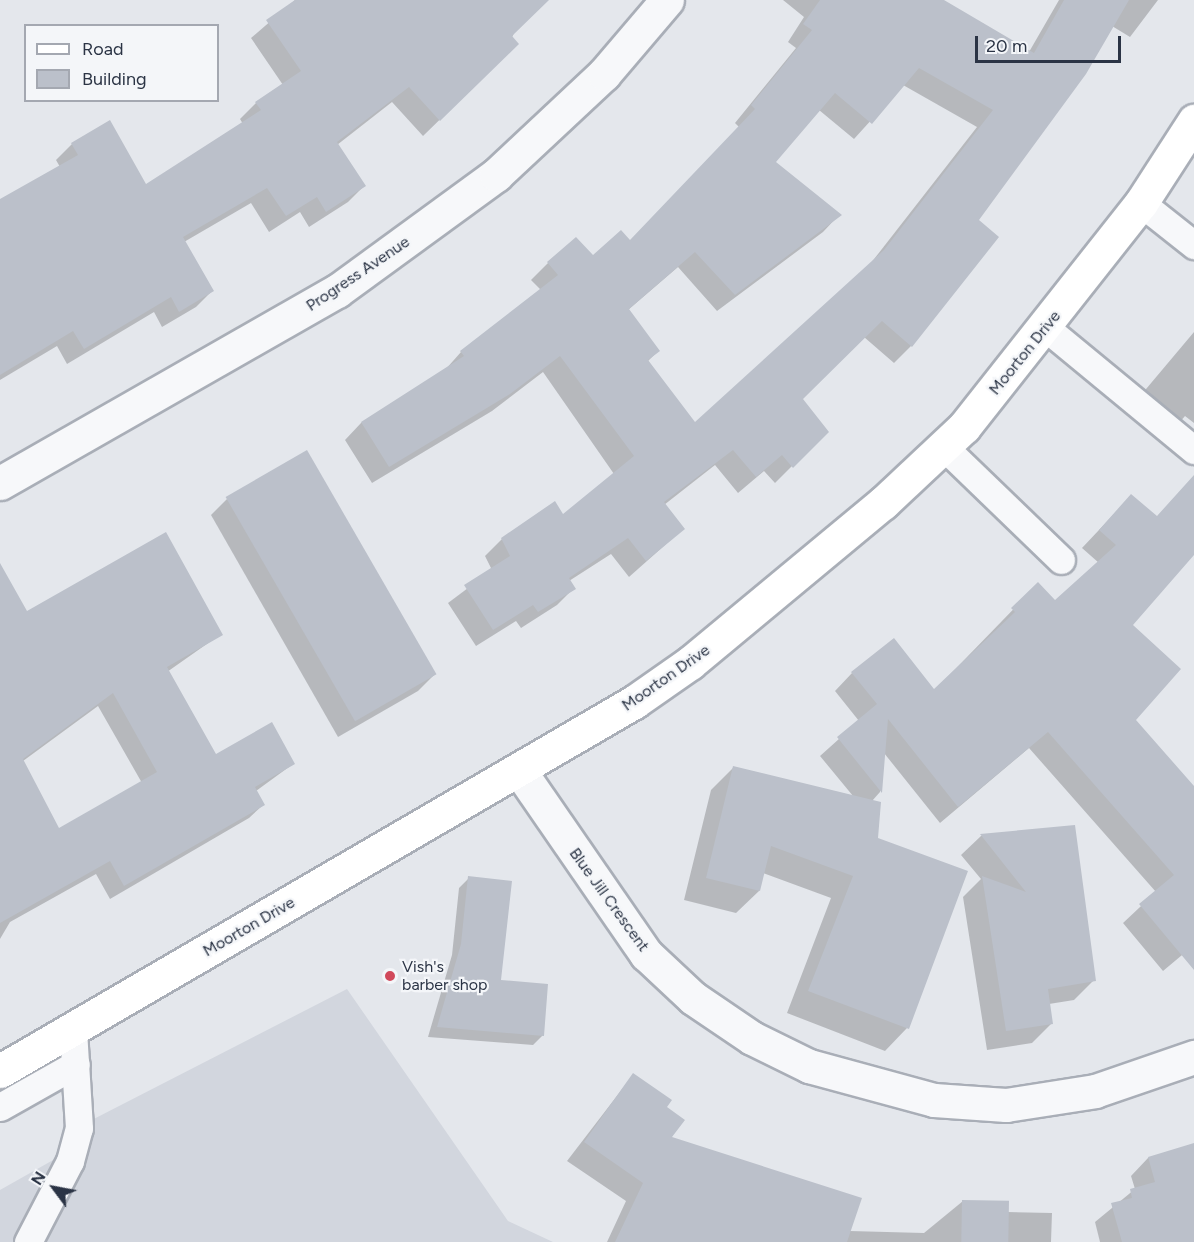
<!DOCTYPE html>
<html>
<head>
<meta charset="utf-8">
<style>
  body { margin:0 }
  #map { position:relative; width:1194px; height:1242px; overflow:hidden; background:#e4e7ec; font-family:Figtree,sans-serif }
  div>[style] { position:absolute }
  .built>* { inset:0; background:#d2d6de }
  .shadow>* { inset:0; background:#0003 }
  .building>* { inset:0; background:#bbc0ca; transform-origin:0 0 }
  .roads { filter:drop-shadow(2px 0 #a9aeb7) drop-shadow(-2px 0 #a9aeb7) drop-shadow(0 2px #a9aeb7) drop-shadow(0 -2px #a9aeb7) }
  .lane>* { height:27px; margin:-13.5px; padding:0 13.5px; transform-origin:13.5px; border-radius:13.5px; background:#f7f8fa }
  .street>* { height:33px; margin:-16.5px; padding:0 16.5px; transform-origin:16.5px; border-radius:16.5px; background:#f7f8fa }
  .secondary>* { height:33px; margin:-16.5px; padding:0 16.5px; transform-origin:16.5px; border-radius:16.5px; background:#fff }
  .dots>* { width:16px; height:16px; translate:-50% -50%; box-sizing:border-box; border:3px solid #f4f6f9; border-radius:50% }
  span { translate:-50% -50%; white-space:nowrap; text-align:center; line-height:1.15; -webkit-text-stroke:4.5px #f4f6f9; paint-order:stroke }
  .street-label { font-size:16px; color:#2b3445 }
  .poi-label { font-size:16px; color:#2b3445 }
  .left { translate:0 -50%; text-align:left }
  .legend { position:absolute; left:24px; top:24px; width:195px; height:78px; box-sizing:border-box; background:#f4f6f9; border:2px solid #a4a8b1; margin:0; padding:8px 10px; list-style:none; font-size:18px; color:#2b3445 }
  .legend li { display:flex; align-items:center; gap:12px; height:30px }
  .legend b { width:30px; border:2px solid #a4a8b1 }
  .north { position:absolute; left:24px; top:1158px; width:60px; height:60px; -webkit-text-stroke:4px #f4f6f9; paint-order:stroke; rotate:302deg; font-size:16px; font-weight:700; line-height:24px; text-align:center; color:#2b3445 }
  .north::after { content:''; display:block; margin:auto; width:21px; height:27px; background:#2b3445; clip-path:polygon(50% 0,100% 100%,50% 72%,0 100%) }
  .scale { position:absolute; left:975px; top:36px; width:146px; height:27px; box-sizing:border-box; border:3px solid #2b3445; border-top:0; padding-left:8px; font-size:18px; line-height:21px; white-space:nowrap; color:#2b3445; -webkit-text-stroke:4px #f4f6f9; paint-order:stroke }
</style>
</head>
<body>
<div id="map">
  <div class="built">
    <div style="clip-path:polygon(347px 989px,508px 1221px,553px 1242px,0 1242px,0 1190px,62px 1155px,84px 1124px)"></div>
  </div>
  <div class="shadow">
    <div style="clip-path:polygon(295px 0,530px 0,501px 60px,423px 136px,392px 102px,337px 145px,364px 186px,348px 202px,309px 227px,300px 212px,269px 232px,251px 203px,184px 242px,212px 291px,196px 307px,162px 327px,154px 312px,67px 364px,57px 346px,0 380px,0 201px,60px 167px,56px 160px,72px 144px,146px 186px,243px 124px,240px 119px,256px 103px,283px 85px,251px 38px)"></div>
    <div style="clip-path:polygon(evenodd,783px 0,941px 0,1029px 52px,1059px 0,1158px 0,1130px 37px,1112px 26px,977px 221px,911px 346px,894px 363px,864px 337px,801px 399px,827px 431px,775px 483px,764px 471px,738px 493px,715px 465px,664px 505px,683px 529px,629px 577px,611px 554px,569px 581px,574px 588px,557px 605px,521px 628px,516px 621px,476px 646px,448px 603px,492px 570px,485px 556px,502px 539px,563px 516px,614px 474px,543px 372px,492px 411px,372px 483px,345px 440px,361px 423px,445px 370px,461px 352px,541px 290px,531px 280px,548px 263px,592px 257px,630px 242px,739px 127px,735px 123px,796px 48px,788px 42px,804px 17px,783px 0,903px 85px,977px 127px,871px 263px,695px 424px,648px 361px,658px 351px,628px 310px,678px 267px,717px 311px,823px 232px,839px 215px,774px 162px,819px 110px,854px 139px,903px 85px)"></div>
    <div style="clip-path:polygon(1194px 332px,1194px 423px,1185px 416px,1179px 423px,1141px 395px)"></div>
    <div style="clip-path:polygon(1188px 483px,1194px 488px,1194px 553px,1130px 625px,1134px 720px,1194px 789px,1194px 945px,1163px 971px,1123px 923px,1156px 892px,1029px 748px,940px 823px,884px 753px,880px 792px,872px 801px,907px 1028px,885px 1051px,787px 1013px,831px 898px,763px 873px,759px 891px,736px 913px,684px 900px,711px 790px,734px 767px,853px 796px,820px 756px,859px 721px,835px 691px,852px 673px,934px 691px,1038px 584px,1055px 602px,1099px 563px,1082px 548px,1131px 496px,1156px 518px)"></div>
    <div style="clip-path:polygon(227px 499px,434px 675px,418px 691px,338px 737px,211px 515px)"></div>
    <div style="clip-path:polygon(evenodd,0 629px,221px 634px,167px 672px,216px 756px,293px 764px,256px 791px,263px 805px,249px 818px,110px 899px,96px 874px,10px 922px,0 939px,0 629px,98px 706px,142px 783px,59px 830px,23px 761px,98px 706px)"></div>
    <div style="clip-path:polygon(1073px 826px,1094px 980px,1074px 1000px,1049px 1004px,1052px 1023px,1032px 1043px,987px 1050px,963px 897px,981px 879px,961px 855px,981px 836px)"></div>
    <div style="clip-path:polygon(469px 878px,499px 982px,543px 1035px,533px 1045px,428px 1037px,452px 955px,459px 888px)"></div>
    <div style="clip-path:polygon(633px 1075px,665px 1108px,670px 1137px,850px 1231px,924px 1233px,963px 1201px,1007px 1212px,1052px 1213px,1051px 1242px,607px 1242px,626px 1201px,567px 1161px)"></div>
    <div style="clip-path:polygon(1194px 1145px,1194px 1242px,1100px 1242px,1095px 1222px,1135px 1189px,1131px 1176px,1148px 1158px)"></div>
  </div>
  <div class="building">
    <div style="clip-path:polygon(295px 0,549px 0,512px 36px,519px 44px,440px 121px,409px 87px,337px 142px,366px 186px,326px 212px,317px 197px,286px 216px,267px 188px,183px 237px,214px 291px,179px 312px,171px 297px,84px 349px,73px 331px,0 375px,0 199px,78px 155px,71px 143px,110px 120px,146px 184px,261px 110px,255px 102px,301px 71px,266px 20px)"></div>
    <div style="clip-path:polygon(evenodd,820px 0,944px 0,1034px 53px,1064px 0,1129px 0,1086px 74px,979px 220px,999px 237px,912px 347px,882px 321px,803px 399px,829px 432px,793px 468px,782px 455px,756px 477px,733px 450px,664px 502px,685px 529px,646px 561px,628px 538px,569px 578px,576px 589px,538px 612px,533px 605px,493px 630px,464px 585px,510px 556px,501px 538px,555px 501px,563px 514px,634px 456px,560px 356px,510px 394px,389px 467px,361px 422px,464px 356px,460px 351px,558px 275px,547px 262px,576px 237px,593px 255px,621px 230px,630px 240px,755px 109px,751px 105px,812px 30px,803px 24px,820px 0,919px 68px,993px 110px,884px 250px,695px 422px,648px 360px,660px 351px,629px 309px,695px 252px,735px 295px,842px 215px,776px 162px,835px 93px,872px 124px,919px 68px)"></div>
    <div style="left:307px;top:450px;width:259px;height:94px;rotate:60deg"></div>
    <div style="clip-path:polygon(1194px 475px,1194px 555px,1133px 625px,1181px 669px,1136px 720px,1194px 786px,1194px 970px,1139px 904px,1174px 875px,1048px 732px,958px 807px,888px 719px,882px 793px,837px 737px,877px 704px,851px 672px,894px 638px,934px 689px,1015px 612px,1011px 608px,1038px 582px,1055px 600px,1116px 545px,1099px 530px,1131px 494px,1157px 516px)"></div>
    <div style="clip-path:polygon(evenodd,166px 532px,223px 635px,167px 667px,216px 754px,272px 722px,295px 764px,255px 787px,265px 805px,124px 886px,110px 861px,0 923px,0 563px,27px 611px,166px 532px,113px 693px,157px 772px,59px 828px,23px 759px,113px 693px)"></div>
    <div style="clip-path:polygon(733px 766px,881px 802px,878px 838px,968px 871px,909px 1029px,808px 991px,853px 876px,771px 846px,760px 891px,706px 878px)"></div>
    <div style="clip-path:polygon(1075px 825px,1096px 981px,1048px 989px,1053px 1024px,1006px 1031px,982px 876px,1026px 892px,980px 834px)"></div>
    <div style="clip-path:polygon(468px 876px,512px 881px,501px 980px,548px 984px,544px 1036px,437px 1027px,461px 944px)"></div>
    <div style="clip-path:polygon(633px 1073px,672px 1100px,667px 1107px,685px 1120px,672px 1137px,862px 1198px,847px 1242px,615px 1242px,643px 1183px,584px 1142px)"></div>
    <div style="clip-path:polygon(1194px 1143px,1194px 1242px,1122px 1242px,1111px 1203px,1132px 1198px,1130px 1189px,1155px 1182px,1148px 1157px)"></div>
    <div style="left:962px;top:1200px;width:47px;height:42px;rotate:1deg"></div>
  </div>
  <div class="roads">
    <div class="lane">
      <div style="left:1141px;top:203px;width:68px;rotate:38.4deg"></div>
      <div style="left:1046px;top:328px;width:192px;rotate:39.5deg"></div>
      <div style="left:943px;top:446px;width:164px;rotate:44deg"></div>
      <div style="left:0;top:1107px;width:87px;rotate:-29.5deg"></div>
      <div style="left:28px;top:1242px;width:91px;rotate:-62.6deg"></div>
      <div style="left:70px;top:1161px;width:34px;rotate:-75deg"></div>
      <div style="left:79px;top:1128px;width:97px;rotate:-93.5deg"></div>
    </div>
    <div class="street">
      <div style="left:0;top:483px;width:388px;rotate:-29.7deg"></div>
      <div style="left:337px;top:291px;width:197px;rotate:-36.1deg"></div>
      <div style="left:496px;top:175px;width:148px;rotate:-43.1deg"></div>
      <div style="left:604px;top:74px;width:97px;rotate:-49.6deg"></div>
      <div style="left:519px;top:770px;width:224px;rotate:55.4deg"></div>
      <div style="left:646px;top:954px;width:64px;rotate:43.1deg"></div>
      <div style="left:693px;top:998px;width:71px;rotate:34.1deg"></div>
      <div style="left:752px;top:1038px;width:64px;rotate:26.2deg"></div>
      <div style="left:809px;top:1066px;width:130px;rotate:15.2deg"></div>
      <div style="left:934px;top:1100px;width:72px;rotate:4deg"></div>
      <div style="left:1006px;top:1105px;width:90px;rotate:-8.9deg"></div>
      <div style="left:1095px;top:1091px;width:105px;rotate:-19deg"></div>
    </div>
    <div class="secondary">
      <div style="left:0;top:1071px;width:734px;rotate:-30.2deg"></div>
      <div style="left:634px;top:702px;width:68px;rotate:-34.9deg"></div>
      <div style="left:690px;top:663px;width:251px;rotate:-39.7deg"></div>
      <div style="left:883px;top:503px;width:111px;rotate:-43.2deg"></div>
      <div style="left:964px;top:427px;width:285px;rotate:-51.7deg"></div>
      <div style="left:1141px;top:203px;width:98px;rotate:-57.1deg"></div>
    </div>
  </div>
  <div class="dots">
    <div style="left:390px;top:976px;background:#d1495b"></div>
  </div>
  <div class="street-label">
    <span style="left:358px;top:274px;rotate:-34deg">Progress Avenue</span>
    <span style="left:1025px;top:353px;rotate:-51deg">Moorton Drive</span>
    <span style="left:666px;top:678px;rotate:-35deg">Moorton Drive</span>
    <span style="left:609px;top:900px;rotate:54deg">Blue Jill Crescent</span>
    <span style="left:249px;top:927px;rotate:-30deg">Moorton Drive</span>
  </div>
  <div class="poi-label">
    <span class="left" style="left:402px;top:976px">Vish's<br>barber shop</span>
  </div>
  <ul class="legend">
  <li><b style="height:8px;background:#fff"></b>Road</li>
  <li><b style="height:16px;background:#bbc0ca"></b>Building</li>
  </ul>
  <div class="north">N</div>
  <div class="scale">20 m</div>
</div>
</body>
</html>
